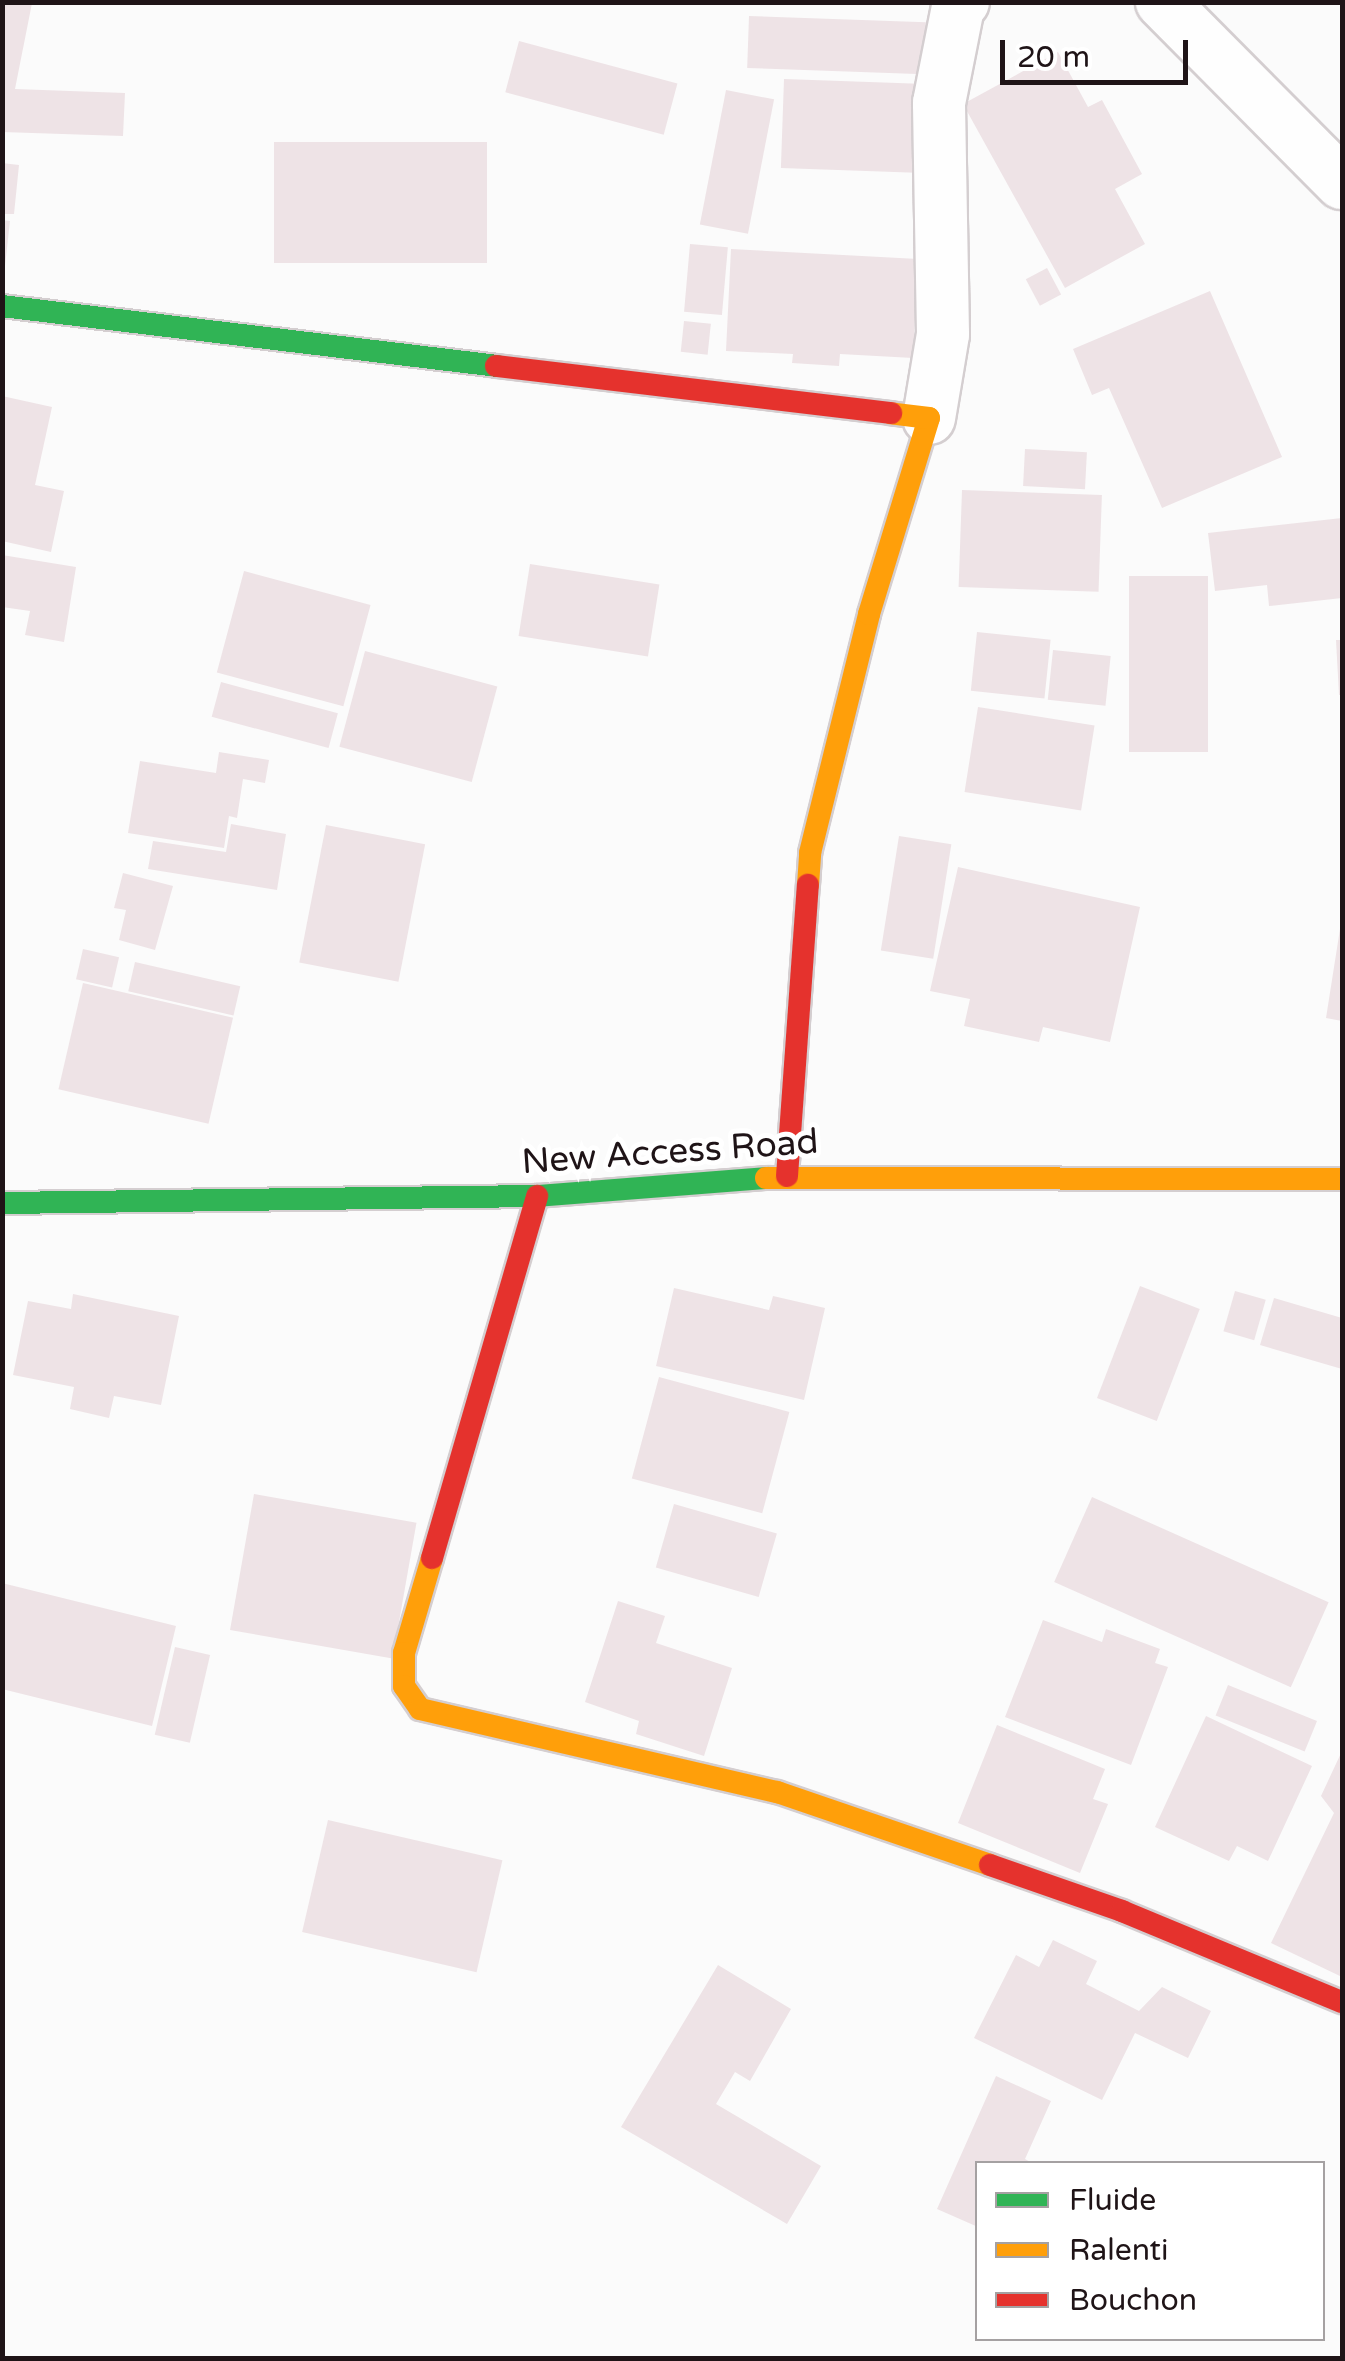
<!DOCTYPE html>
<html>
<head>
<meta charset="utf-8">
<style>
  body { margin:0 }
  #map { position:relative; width:1345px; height:2361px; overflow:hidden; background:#fbfbfb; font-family:"Varela Round",sans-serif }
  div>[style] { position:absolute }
  .building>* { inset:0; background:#eee3e6; transform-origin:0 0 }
  .roads { filter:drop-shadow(2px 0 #d4ced0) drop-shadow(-2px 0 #d4ced0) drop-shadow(0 2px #d4ced0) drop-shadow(0 -2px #d4ced0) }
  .street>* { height:52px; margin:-26px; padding:0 26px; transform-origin:26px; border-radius:26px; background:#fefefe }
  .fast>* { height:22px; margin:-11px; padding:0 11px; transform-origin:11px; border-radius:11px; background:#30b455 }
  .slow>* { height:22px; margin:-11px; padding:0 11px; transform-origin:11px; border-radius:11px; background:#ff9f0a }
  .jam>* { height:22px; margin:-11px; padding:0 11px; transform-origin:11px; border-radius:11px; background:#e5322d }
  span { translate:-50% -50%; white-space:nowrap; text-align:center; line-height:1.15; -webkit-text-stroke:10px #fff; paint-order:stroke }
  .street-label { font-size:35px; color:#1f1417 }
  .frame { position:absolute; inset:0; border:5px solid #1f1417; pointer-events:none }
  .legend { position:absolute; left:975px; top:2161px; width:350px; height:180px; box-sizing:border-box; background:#fff; border:2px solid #a5a1a2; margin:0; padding:12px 18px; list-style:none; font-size:30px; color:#1f1417 }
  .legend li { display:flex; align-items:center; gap:20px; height:50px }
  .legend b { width:50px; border:2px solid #a5a1a2 }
  .scale { position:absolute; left:1000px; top:40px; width:188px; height:45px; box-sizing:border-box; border:5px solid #1f1417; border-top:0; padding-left:12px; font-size:30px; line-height:35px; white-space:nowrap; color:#1f1417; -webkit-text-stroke:8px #fff; paint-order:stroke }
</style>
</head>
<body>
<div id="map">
  <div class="building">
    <div style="clip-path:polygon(2px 2px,32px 3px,15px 89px,125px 93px,123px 136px,2px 132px)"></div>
    <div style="left:749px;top:16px;width:177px;height:52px;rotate:2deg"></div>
    <div style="left:519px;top:41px;width:164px;height:53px;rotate:15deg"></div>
    <div style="clip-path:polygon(1058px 52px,1088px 107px,1102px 100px,1142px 174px,1115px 189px,1145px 244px,1065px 288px,963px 104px)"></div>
    <div style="left:784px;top:79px;width:142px;height:89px;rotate:2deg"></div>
    <div style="left:726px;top:90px;width:49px;height:137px;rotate:11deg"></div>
    <div style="left:487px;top:142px;width:121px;height:213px;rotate:90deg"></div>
    <div style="clip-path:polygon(2px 163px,19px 165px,14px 214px,2px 214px)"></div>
    <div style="clip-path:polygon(2px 220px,10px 221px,5px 266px,2px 266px)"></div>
    <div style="left:690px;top:244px;width:38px;height:68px;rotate:5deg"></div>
    <div style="clip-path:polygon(731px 249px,918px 259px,913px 358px,840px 354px,839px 366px,792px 363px,793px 354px,726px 351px)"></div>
    <div style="left:1047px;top:268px;width:30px;height:24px;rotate:62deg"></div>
    <div style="clip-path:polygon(1210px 291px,1282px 457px,1162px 508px,1109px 388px,1092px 395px,1073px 349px)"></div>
    <div style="left:684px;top:321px;width:27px;height:31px;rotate:6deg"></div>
    <div style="clip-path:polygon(2px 396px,52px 407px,35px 485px,64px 491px,51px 552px,2px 541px)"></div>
    <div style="left:1025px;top:449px;width:62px;height:37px;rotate:3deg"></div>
    <div style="left:962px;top:490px;width:140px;height:97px;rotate:2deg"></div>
    <div style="clip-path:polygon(1342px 518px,1342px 598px,1269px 606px,1267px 585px,1215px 591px,1208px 533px)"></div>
    <div style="clip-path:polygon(2px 555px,76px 567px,64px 642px,25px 635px,30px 611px,2px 607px)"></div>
    <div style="left:530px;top:564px;width:131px;height:73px;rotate:9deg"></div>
    <div style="left:244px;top:571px;width:131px;height:105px;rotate:15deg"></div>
    <div style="left:1129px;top:576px;width:79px;height:176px"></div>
    <div style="left:977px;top:632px;width:74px;height:59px;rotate:6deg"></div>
    <div style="clip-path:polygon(1336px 640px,1342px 640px,1342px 695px,1339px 695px)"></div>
    <div style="left:1053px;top:650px;width:58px;height:50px;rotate:6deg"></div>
    <div style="left:365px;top:651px;width:137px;height:99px;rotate:15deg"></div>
    <div style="left:221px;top:682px;width:121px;height:36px;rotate:15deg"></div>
    <div style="left:978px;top:707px;width:118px;height:86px;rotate:9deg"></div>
    <div style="clip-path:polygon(219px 752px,269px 760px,265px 783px,243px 779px,237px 818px,229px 816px,224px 848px,128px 833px,140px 761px,216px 773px)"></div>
    <div style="clip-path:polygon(231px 824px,286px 834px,277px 890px,148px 869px,153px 841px,226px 852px)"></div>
    <div style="left:326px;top:825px;width:101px;height:140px;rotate:11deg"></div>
    <div style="left:899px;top:836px;width:53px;height:116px;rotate:9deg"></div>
    <div style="clip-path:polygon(958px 867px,1140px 907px,1110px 1042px,1043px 1027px,1039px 1042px,964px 1026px,970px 999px,930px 991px)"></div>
    <div style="clip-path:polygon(123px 873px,173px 886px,155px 950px,119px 940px,126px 910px,114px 908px)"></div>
    <div style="clip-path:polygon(1340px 929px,1342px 929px,1342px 1021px,1326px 1018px)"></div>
    <div style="left:83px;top:949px;width:37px;height:31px;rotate:13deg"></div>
    <div style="left:135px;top:962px;width:108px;height:30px;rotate:13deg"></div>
    <div style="left:83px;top:983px;width:154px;height:109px;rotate:13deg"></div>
    <div style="left:1140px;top:1286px;width:64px;height:120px;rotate:21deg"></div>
    <div style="clip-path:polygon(674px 1288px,769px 1310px,773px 1296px,825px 1308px,804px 1400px,656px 1366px)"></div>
    <div style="left:1235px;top:1291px;width:32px;height:42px;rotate:16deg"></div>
    <div style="clip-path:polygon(73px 1294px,179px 1316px,161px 1405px,114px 1396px,109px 1418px,70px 1409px,74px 1387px,13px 1375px,28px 1301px,71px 1309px)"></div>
    <div style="clip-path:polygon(1274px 1298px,1342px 1318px,1342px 1369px,1260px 1345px)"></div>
    <div style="left:659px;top:1377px;width:135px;height:105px;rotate:15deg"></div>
    <div style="left:254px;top:1494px;width:165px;height:138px;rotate:10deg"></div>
    <div style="left:1092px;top:1497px;width:259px;height:93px;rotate:24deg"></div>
    <div style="left:674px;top:1504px;width:107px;height:66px;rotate:16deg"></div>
    <div style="clip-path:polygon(2px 1583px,176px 1626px,152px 1726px,2px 1689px)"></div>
    <div style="clip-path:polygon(618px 1601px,665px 1616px,656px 1643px,732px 1668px,704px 1756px,636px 1734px,639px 1721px,585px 1702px)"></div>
    <div style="clip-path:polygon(1043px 1620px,1102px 1642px,1106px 1629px,1160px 1649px,1155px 1663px,1168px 1667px,1131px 1765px,1005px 1717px)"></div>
    <div style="left:175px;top:1647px;width:36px;height:90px;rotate:13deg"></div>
    <div style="left:1228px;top:1685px;width:96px;height:33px;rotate:22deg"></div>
    <div style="clip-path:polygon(1206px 1716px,1312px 1766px,1268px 1861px,1237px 1846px,1229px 1861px,1155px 1827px)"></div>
    <div style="clip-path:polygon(997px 1725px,1105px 1769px,1093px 1799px,1108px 1804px,1080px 1873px,958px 1823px)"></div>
    <div style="clip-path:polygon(1342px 1751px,1342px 1977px,1271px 1943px,1334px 1813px,1321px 1796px)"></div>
    <div style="left:328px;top:1820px;width:179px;height:115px;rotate:13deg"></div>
    <div style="clip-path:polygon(1053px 1940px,1097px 1961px,1086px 1984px,1139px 2011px,1162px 1987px,1211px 2011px,1188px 2058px,1135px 2033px,1102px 2100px,974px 2038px,1016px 1955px,1039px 1967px)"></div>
    <div style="clip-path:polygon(718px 1965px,791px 2009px,750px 2081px,735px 2072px,716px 2104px,821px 2166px,787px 2224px,621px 2127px)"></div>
    <div style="clip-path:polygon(996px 2076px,1051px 2101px,1025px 2159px,1034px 2164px,978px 2164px,978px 2227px,937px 2209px)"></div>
  </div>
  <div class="roads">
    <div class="street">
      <div style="left:1162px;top:2px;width:255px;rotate:45.2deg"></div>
      <div style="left:929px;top:418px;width:85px;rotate:-80.5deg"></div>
      <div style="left:943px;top:334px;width:231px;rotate:-91deg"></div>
      <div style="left:939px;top:103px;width:98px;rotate:-78.8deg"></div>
      <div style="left:958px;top:7px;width:7px;rotate:-45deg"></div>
    </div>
    <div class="fast">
      <div style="left:2px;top:306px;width:498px;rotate:6.9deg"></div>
      <div style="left:2px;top:1203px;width:535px;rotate:-0.75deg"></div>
      <div style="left:537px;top:1196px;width:230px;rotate:-4.5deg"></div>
    </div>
    <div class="slow">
      <div style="left:808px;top:885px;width:32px;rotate:-86deg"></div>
      <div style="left:810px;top:853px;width:246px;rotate:-76.1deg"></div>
      <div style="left:869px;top:614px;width:205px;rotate:-73deg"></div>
      <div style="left:929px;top:418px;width:38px;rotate:-173deg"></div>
      <div style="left:766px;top:1178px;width:576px;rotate:0.1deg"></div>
      <div style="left:432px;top:1558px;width:99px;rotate:106.4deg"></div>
      <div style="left:404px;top:1653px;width:33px;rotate:90deg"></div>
      <div style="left:404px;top:1686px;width:28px;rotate:55deg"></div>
      <div style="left:420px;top:1709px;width:367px;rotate:13.1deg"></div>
      <div style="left:777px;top:1792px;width:225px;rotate:18.9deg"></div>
    </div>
    <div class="jam">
      <div style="left:496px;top:366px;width:398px;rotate:6.8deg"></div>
      <div style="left:787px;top:1176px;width:292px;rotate:-85.9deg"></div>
      <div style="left:432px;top:1558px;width:377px;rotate:-73.8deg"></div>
      <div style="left:990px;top:1865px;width:140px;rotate:19.2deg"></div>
      <div style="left:1122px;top:1911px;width:238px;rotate:22.5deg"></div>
    </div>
  </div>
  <div class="street-label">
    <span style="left:670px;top:1152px;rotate:-4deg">New Access Road</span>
  </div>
  <div class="frame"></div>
  <ul class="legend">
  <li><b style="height:12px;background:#30b455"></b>Fluide</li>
  <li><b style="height:12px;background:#ff9f0a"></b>Ralenti</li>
  <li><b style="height:12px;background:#e5322d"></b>Bouchon</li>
  </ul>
  <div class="scale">20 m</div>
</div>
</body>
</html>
